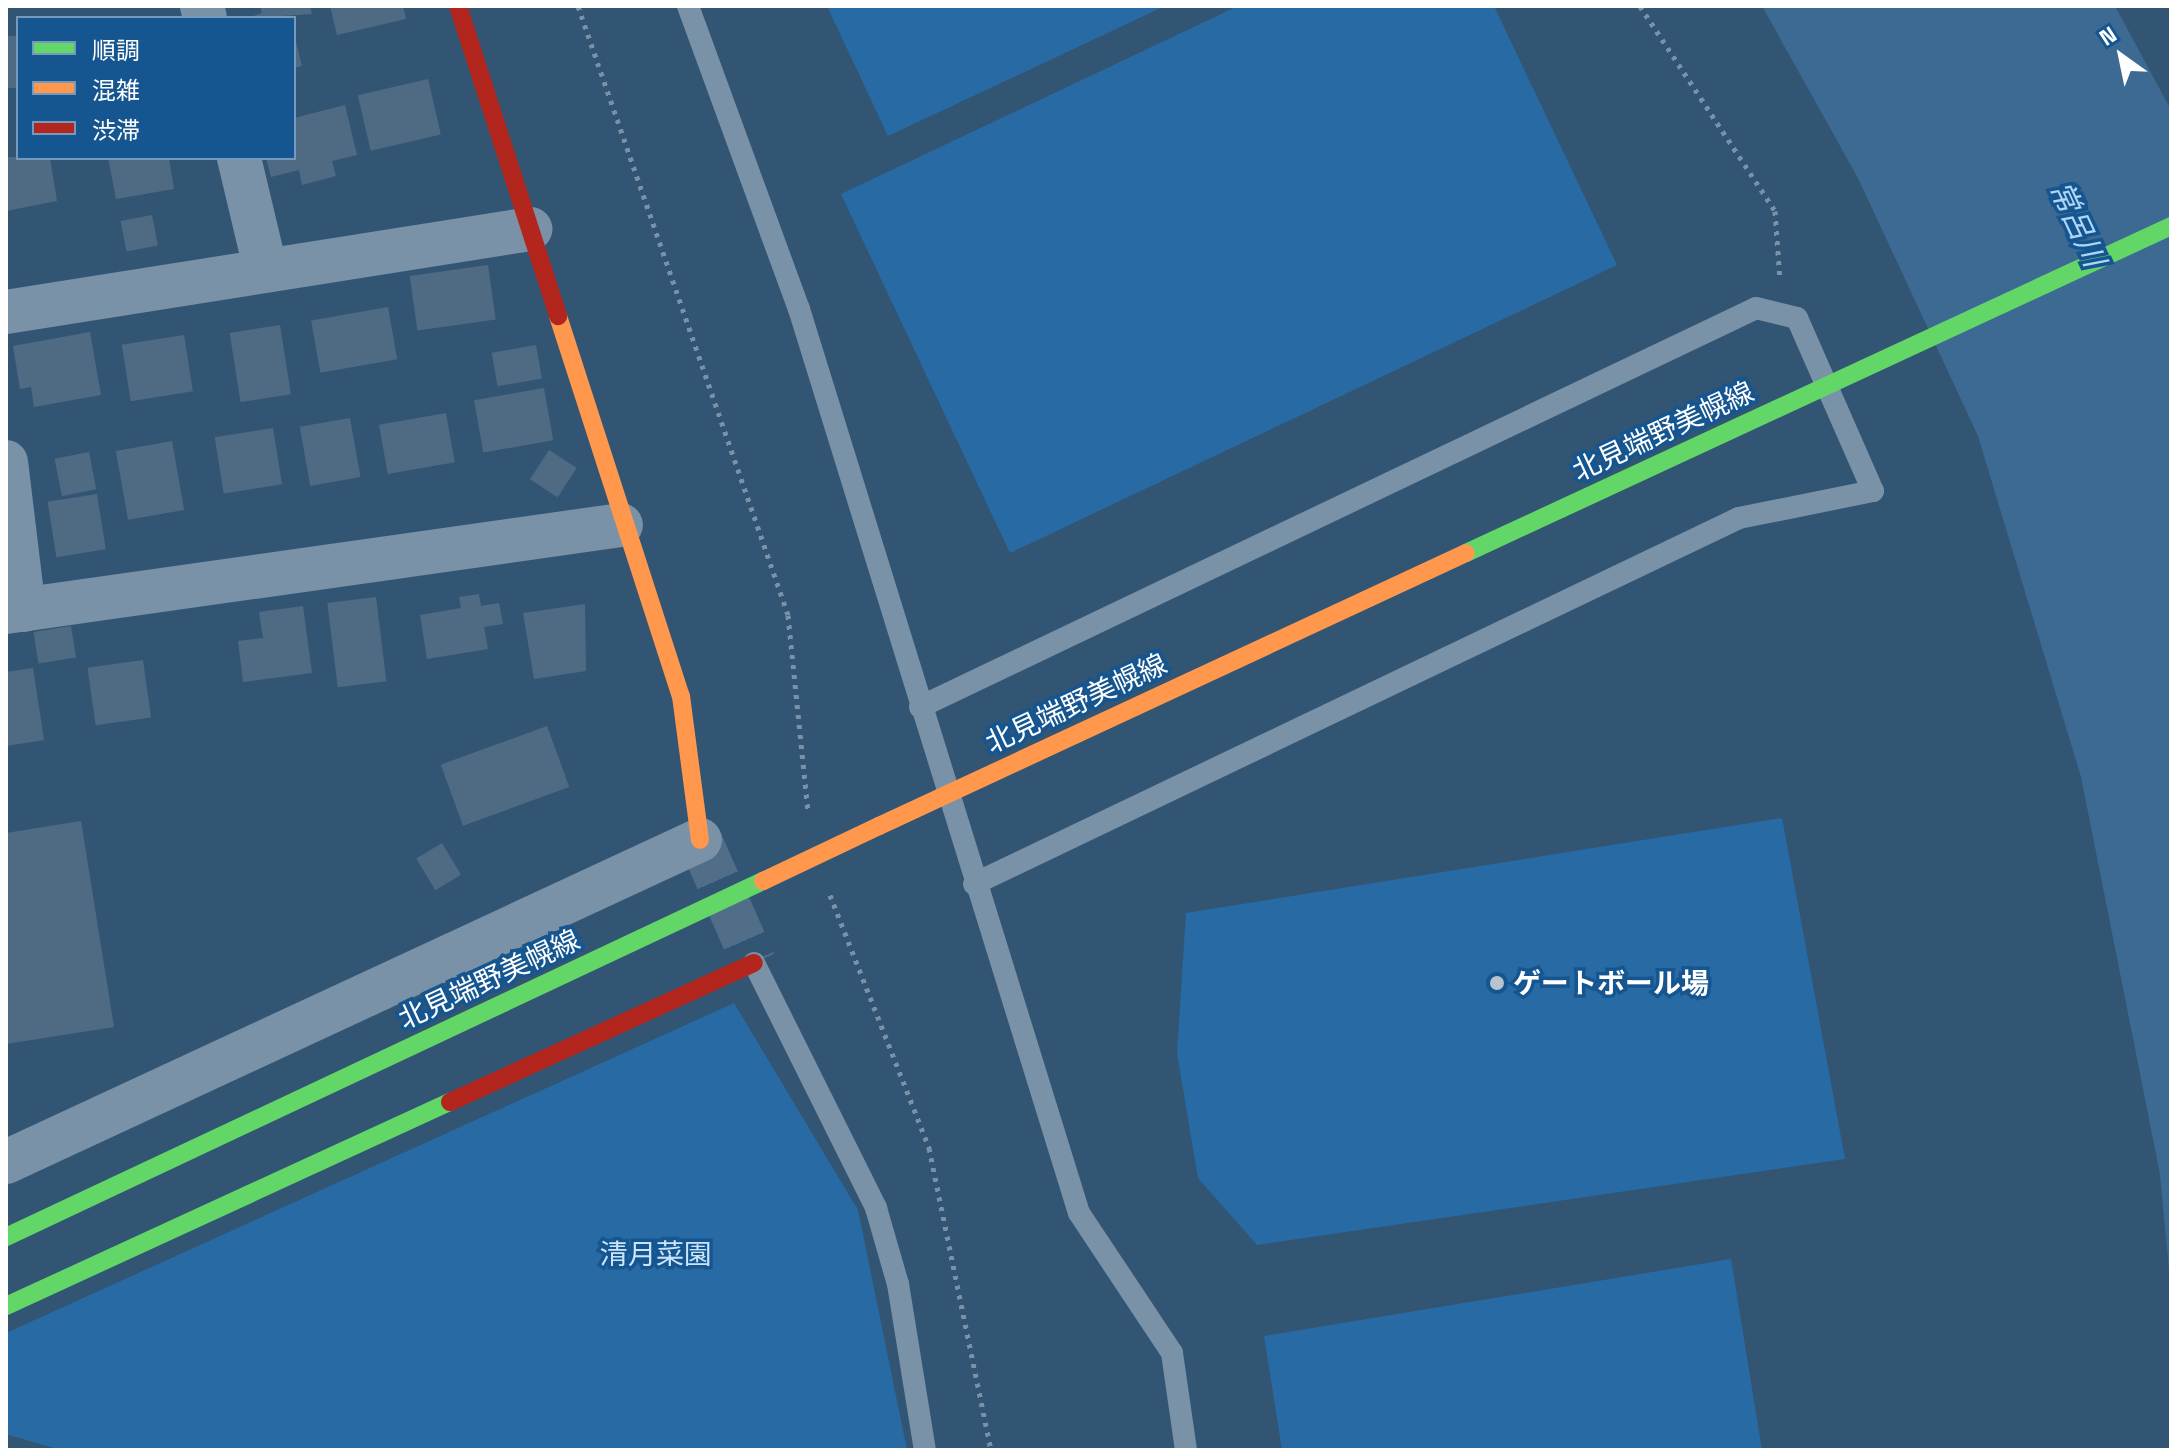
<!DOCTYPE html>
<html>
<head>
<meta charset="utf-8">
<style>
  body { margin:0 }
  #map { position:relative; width:2177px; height:1456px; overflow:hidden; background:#325574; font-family:"Space Grotesk","Noto Sans JP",sans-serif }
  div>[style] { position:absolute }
  .green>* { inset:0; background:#286ba4 }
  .water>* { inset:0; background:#3d6a93 }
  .building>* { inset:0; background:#4f6b84; transform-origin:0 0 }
  .secondary-tunnel>* { height:44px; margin-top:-22px; transform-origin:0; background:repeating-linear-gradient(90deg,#516e89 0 44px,transparent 0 66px) }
  .path>* { height:5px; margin-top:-2.5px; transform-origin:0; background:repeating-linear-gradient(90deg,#7992a7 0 4px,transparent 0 10px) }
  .lane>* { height:22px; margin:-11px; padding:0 11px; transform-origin:11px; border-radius:11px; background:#7992a7 }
  .street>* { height:44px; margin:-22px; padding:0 22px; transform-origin:22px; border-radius:22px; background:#7992a7 }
  .fast>* { height:18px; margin:-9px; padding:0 9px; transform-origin:9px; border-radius:9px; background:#63d668 }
  .slow>* { height:18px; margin:-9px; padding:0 9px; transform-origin:9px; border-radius:9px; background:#ff974d }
  .jam>* { height:18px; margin:-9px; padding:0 9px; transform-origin:9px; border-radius:9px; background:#b3261e }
  .fast-bridge>* { height:18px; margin:-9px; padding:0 9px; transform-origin:9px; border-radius:9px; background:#63d668 }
  .slow-bridge>* { height:18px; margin:-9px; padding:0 9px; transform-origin:9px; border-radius:9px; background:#ff974d }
  .dots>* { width:22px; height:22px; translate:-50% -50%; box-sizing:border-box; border:4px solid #165690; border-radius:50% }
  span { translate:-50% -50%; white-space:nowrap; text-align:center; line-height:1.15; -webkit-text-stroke:7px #165690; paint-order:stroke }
  .street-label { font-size:28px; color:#fff }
  .poi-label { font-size:28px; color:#fff; font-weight:700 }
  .left { translate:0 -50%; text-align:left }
  .park-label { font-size:28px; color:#cae5fb }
  .water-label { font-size:30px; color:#afd6f7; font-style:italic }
  .frame { position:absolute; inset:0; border:8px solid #fff; pointer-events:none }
  .legend { position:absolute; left:16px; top:16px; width:280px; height:144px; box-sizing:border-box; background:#165690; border:2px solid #739abc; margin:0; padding:10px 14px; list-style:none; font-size:24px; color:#fff }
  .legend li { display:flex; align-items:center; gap:16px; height:40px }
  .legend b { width:40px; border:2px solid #739abc }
  .north { position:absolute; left:2081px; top:16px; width:80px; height:80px; -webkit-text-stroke:6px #165690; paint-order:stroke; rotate:327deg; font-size:22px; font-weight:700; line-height:32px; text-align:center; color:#fff }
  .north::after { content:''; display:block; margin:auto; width:28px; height:36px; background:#fff; clip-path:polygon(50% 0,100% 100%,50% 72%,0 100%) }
</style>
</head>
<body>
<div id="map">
  <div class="green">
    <div style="clip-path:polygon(827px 6px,1165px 6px,888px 136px)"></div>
    <div style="clip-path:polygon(1238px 6px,1494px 6px,1617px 265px,1010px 553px,841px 194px)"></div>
    <div style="clip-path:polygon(1782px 818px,1845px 1159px,1257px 1245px,1198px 1178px,1177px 1053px,1186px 913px)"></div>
    <div style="clip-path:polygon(734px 1003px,858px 1210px,907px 1450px,60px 1450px,6px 1434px,6px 1333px)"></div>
    <div style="clip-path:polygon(1731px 1259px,1762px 1450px,1282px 1450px,1264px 1336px)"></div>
  </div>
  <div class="water">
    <div style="clip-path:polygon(1762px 6px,2115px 6px,2171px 110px,2171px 1291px,2160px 1174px,2081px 777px,1978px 436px,1858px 178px)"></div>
  </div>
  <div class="building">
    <div style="clip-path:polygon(260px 6px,310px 6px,312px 14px,248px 18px,262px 13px)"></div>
    <div style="clip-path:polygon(330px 6px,403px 6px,406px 19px,337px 35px)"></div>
    <div style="left:18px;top:36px;width:52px;height:12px;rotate:90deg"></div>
    <div style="clip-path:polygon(295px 38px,302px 66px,294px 68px,294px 39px)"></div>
    <div style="left:428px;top:79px;width:57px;height:72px;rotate:77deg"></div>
    <div style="clip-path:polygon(345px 105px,357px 155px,332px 161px,336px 176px,302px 185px,299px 170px,271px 177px,266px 158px,294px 158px,294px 118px)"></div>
    <div style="clip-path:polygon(6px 157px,50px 158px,57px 201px,6px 211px)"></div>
    <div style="clip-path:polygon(108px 158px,169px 158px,174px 189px,116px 199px)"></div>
    <div style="left:152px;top:215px;width:31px;height:32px;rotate:79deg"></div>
    <div style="left:488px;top:265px;width:55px;height:79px;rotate:82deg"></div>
    <div style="left:388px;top:307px;width:53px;height:78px;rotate:80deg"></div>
    <div style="left:280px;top:325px;width:70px;height:51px;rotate:81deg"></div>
    <div style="clip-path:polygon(90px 332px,101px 395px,34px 407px,31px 387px,20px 389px,13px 346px)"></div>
    <div style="left:184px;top:335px;width:57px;height:63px;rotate:81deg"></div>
    <div style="left:536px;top:345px;width:34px;height:45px;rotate:80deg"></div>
    <div style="left:544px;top:388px;width:53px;height:71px;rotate:80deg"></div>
    <div style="left:446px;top:413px;width:50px;height:68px;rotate:80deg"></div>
    <div style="left:350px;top:418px;width:60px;height:51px;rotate:80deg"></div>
    <div style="left:273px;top:428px;width:57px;height:59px;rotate:81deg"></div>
    <div style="left:172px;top:441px;width:70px;height:57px;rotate:80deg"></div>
    <div style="left:549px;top:450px;width:33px;height:35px;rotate:33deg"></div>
    <div style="left:89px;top:452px;width:38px;height:35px;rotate:79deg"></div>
    <div style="left:97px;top:494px;width:56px;height:50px;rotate:81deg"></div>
    <div style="clip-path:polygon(479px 594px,481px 606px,499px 603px,503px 624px,484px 627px,488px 649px,427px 659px,420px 615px,461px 608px,459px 597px)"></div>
    <div style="left:376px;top:597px;width:85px;height:49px;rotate:83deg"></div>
    <div style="clip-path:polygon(585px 604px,586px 671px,534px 679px,523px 613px)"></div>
    <div style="clip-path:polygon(303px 606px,312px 673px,243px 682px,238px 641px,263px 638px,259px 612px)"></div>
    <div style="left:71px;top:626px;width:32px;height:38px;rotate:81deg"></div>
    <div style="left:143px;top:660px;width:58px;height:56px;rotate:82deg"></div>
    <div style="clip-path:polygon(33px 668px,44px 740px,6px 746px,6px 672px)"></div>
    <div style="left:547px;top:726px;width:65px;height:113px;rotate:70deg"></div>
    <div style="clip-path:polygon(81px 821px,114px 1027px,6px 1044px,6px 833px)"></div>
    <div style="left:442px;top:843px;width:37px;height:30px;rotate:59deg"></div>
  </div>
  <div class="secondary-tunnel">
    <div style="left:700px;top:840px;width:134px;rotate:66.3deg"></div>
  </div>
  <div class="path">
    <div style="left:578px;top:6px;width:644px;rotate:70.97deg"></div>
    <div style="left:788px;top:615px;width:199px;rotate:84.2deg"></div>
    <div style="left:1640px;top:6px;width:245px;rotate:56.6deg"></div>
    <div style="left:1775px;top:211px;width:69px;rotate:85.9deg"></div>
    <div style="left:830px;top:895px;width:272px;rotate:68.6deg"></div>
    <div style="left:929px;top:1148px;width:308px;rotate:78.4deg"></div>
  </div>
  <div class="lane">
    <div style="left:688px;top:6px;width:323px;rotate:69.9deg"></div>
    <div style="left:799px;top:309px;width:946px;rotate:72.79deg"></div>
    <div style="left:1079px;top:1213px;width:168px;rotate:56.4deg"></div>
    <div style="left:1172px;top:1353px;width:98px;rotate:81.8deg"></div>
    <div style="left:920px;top:707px;width:926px;rotate:-25.51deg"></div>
    <div style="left:1756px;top:308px;width:42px;rotate:13.7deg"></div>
    <div style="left:1797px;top:318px;width:189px;rotate:66.3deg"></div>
    <div style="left:1873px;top:491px;width:137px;rotate:168.6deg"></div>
    <div style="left:1739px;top:518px;width:848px;rotate:154.43deg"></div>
    <div style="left:754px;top:963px;width:274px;rotate:63.5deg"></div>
    <div style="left:876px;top:1208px;width:79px;rotate:73.9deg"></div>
    <div style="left:898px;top:1284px;width:168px;rotate:80.8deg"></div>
  </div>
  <div class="street">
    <div style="left:202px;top:6px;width:12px;rotate:76deg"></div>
    <div style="left:239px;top:158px;width:112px;rotate:76.6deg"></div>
    <div style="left:6px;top:312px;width:531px;rotate:-9deg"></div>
    <div style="left:6px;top:462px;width:149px;rotate:83.1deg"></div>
    <div style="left:6px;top:612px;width:621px;rotate:-8.05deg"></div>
    <div style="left:6px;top:1162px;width:765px;rotate:-24.89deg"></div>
  </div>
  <div class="fast">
    <div style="left:6px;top:1237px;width:837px;rotate:-25.19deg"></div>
    <div style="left:6px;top:1306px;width:489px;rotate:-24.7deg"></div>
  </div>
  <div class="slow">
    <div style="left:558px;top:316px;width:399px;rotate:72.1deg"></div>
    <div style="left:681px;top:696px;width:145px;rotate:82.5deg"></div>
    <div style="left:763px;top:881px;width:128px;rotate:-25.4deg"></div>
  </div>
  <div class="jam">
    <div style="left:458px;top:6px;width:326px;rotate:72.1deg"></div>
    <div style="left:450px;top:1102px;width:334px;rotate:-24.6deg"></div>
  </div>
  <div class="fast-bridge">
    <div style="left:1466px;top:553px;width:777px;rotate:-24.88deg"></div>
  </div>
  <div class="slow-bridge">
    <div style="left:879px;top:826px;width:647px;rotate:-24.94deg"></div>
  </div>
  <div class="dots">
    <div style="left:1497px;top:983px;background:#b7c4ce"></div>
  </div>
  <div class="street-label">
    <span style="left:1663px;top:431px;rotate:-25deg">北見端野美幌線</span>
    <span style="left:1076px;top:703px;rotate:-25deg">北見端野美幌線</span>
    <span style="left:489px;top:979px;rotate:-25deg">北見端野美幌線</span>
  </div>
  <div class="poi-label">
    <span class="left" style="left:1513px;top:983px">ゲートボール場</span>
  </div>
  <div class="park-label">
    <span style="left:656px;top:1254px">清月菜園</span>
  </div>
  <div class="water-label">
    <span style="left:2077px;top:224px;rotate:65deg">常呂川</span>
  </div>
  <div class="frame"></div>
  <ul class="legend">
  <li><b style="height:10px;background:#63d668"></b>順調</li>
  <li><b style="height:10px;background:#ff974d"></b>混雑</li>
  <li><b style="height:10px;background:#b3261e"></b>渋滞</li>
  </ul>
  <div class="north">N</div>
</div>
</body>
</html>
